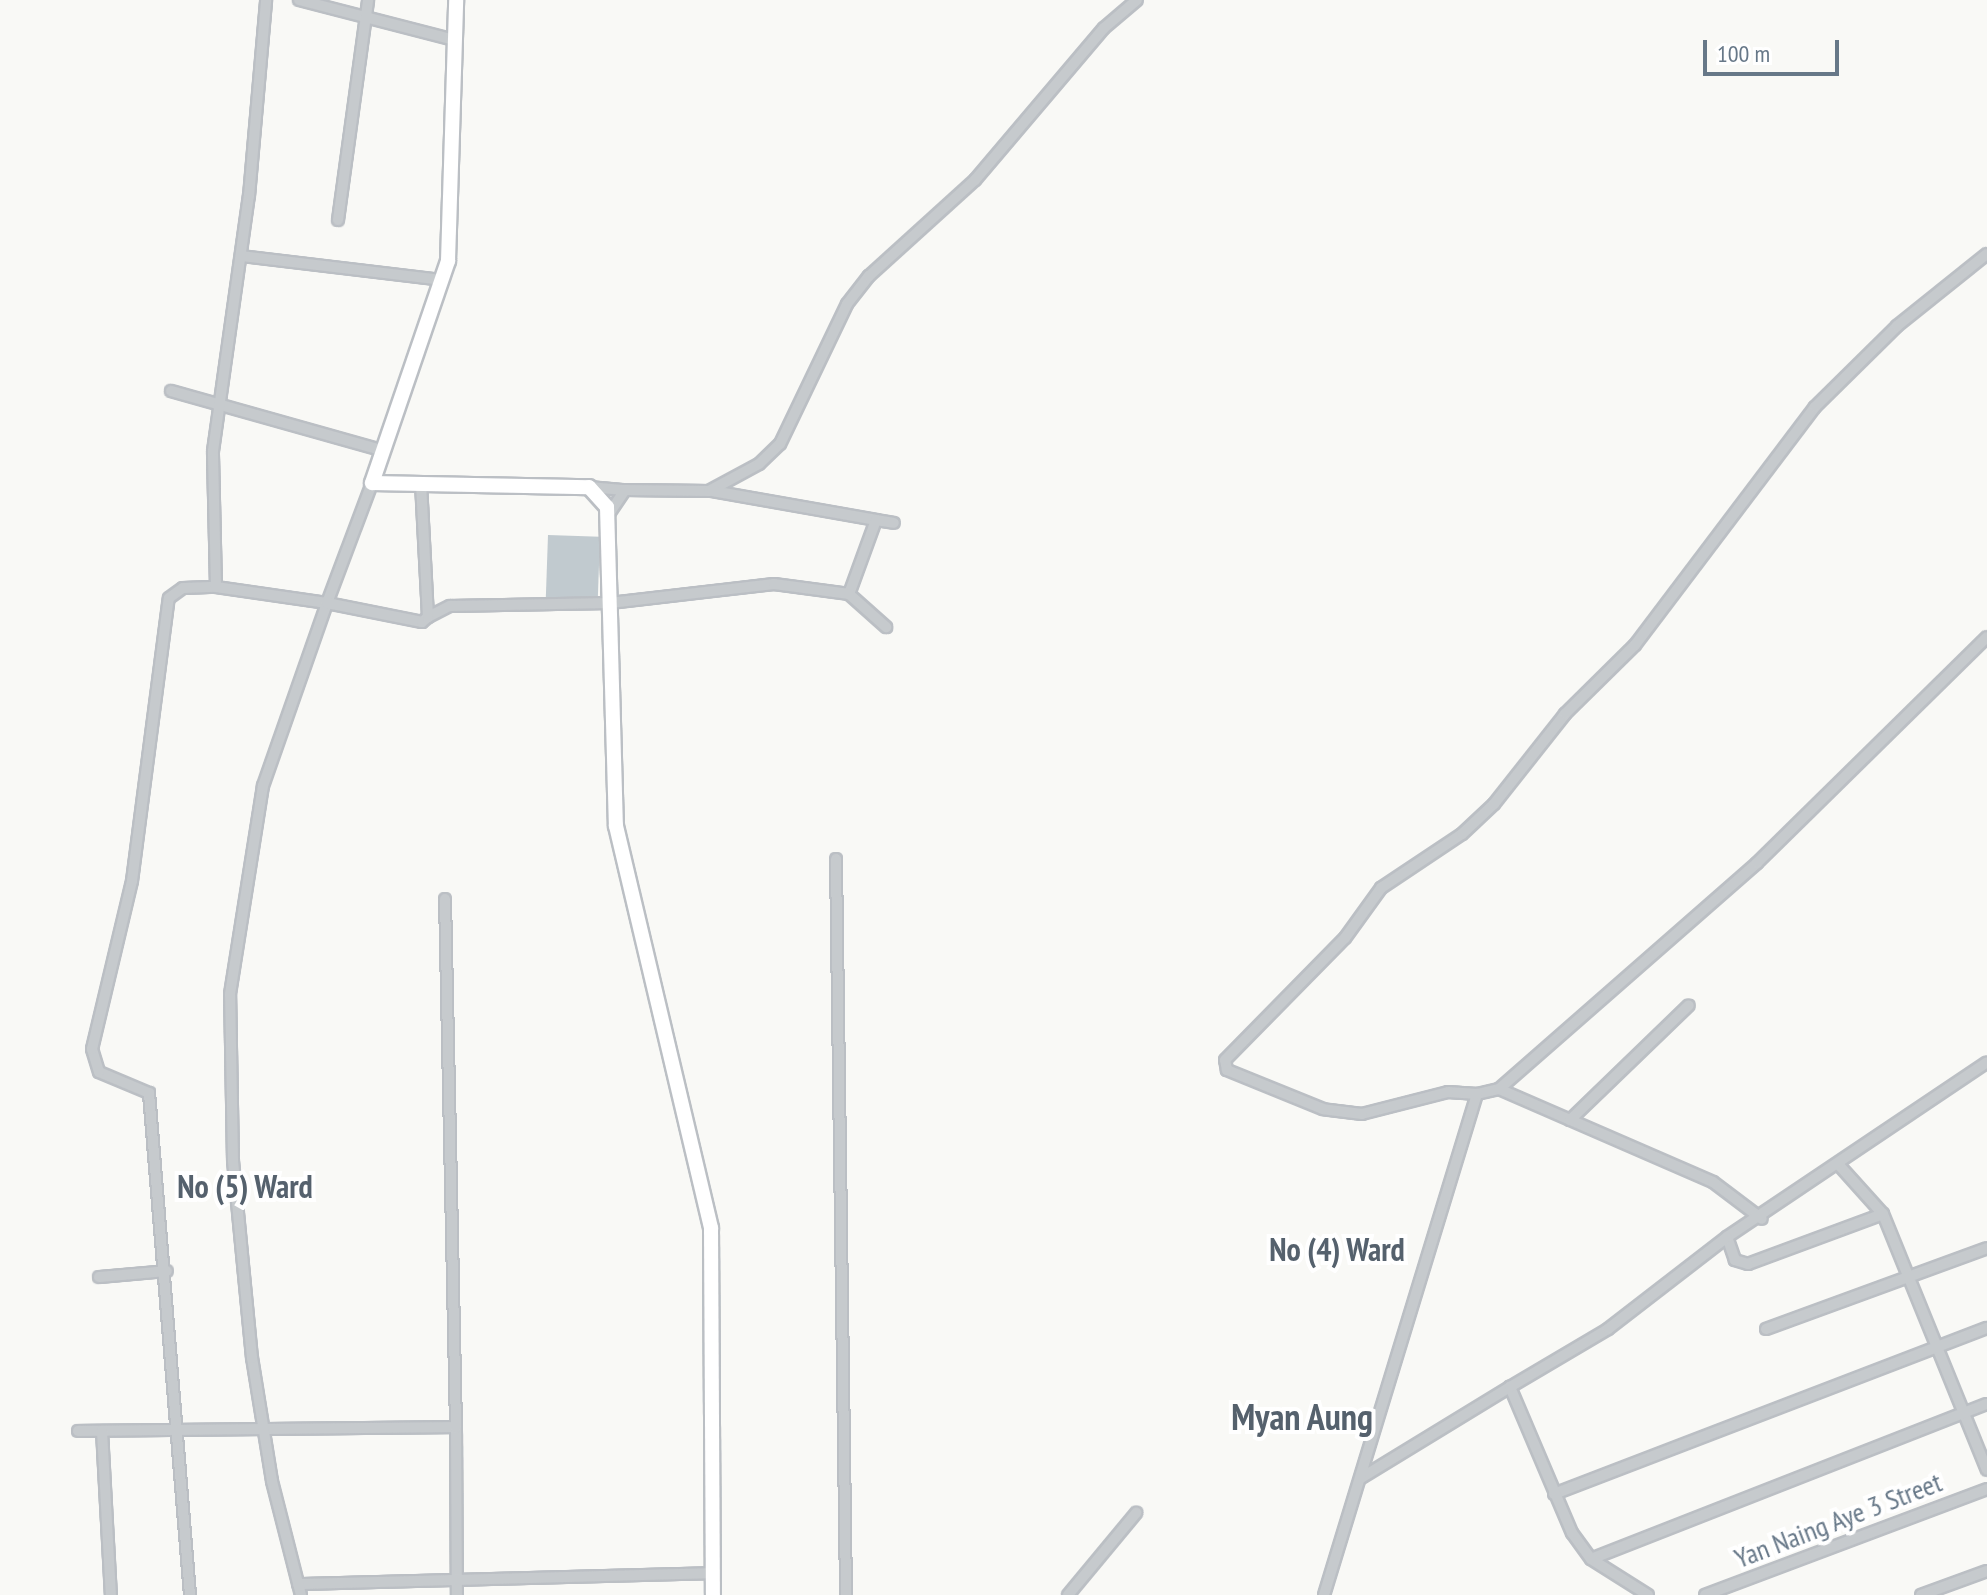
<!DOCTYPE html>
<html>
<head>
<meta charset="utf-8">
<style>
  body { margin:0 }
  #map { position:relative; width:1987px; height:1595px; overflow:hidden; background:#f9f9f6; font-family:"PT Sans Narrow",sans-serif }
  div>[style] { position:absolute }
  .water>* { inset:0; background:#c1cacf; transform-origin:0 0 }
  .roads { filter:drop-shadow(2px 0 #bbbfc4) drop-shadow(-2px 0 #bbbfc4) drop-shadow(0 2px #bbbfc4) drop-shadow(0 -2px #bbbfc4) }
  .street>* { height:10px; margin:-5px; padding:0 5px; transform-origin:5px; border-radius:5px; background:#c6cacd }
  .secondary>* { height:14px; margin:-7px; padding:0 7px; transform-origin:7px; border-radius:7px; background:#fff }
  span { translate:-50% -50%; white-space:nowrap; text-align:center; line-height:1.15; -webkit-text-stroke:8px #fff; paint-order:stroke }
  .street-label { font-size:28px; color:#677888 }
  .quarter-label { font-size:32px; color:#55616d; font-weight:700 }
  .district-label { font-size:36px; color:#55616d; font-weight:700 }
  .scale { position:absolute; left:1703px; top:40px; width:136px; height:36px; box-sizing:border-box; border:4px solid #677888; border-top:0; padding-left:10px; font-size:24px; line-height:28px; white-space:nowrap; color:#677888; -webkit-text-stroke:6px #fff; paint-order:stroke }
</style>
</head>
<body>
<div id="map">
  <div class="water">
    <div style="left:548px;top:535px;width:52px;height:64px;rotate:2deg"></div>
  </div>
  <div class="roads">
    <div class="street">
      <div style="left:299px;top:0;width:161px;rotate:14.4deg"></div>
      <div style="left:338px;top:220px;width:222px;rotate:-82.2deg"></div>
      <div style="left:241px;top:256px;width:203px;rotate:6.8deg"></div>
      <div style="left:171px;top:391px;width:221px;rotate:15.7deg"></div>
      <div style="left:589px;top:487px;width:36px;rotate:5deg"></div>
      <div style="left:625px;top:490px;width:29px;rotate:124deg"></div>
      <div style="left:625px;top:490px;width:84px;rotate:0.7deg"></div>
      <div style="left:709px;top:491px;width:57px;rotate:-28.4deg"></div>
      <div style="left:759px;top:464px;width:29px;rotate:-44deg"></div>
      <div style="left:780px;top:444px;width:155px;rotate:-64.4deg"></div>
      <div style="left:847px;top:304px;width:36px;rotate:-52deg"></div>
      <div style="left:869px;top:276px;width:143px;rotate:-42.2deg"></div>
      <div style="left:975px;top:180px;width:199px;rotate:-49.7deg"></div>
      <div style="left:1104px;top:28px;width:43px;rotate:-40.3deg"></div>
      <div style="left:712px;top:491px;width:167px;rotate:10deg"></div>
      <div style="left:876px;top:520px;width:79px;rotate:110deg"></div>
      <div style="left:876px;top:520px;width:18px;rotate:9deg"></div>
      <div style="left:216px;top:587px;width:112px;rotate:8.2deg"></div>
      <div style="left:327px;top:603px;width:128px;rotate:-69.4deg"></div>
      <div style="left:428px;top:617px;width:25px;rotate:-27deg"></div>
      <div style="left:450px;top:606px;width:160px;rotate:-1.1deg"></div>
      <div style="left:610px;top:603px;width:165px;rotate:-6.6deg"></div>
      <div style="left:774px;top:584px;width:76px;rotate:7.6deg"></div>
      <div style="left:849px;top:594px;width:50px;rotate:41.7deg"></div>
      <div style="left:836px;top:859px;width:736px;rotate:89.22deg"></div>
      <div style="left:1499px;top:1089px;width:233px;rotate:23.5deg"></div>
      <div style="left:1713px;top:1182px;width:61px;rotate:37.1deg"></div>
      <div style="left:1477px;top:1094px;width:23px;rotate:-13deg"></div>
      <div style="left:1499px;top:1089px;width:343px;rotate:-41.2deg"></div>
      <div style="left:1757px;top:863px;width:322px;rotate:-44.5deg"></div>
      <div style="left:1570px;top:1120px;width:165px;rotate:-44deg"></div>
      <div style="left:1838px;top:1164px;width:67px;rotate:48deg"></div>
      <div style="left:1883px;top:1214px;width:276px;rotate:67.9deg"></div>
      <div style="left:1883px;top:1214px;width:144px;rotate:159.7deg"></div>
      <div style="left:1748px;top:1264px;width:14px;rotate:-163deg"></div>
      <div style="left:1735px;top:1260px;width:24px;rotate:-109deg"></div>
      <div style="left:1727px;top:1237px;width:313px;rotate:-33.9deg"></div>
      <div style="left:99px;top:1277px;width:68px;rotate:-5deg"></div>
      <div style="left:1766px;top:1329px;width:235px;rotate:-20.1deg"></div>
      <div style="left:456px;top:1427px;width:168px;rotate:89.7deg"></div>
      <div style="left:78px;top:1431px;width:378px;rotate:-0.6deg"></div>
      <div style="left:456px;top:1427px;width:528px;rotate:-91.19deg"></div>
      <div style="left:102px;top:1431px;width:164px;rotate:86.9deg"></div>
      <div style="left:1361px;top:1478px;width:175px;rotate:-31.4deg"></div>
      <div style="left:1554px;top:1494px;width:464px;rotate:-21deg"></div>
      <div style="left:1591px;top:1559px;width:425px;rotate:-21.4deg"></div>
      <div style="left:298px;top:1584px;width:415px;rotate:-1.5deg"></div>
      <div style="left:190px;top:1595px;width:504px;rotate:-94.67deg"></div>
      <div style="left:149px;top:1093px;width:54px;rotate:-157.2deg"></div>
      <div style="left:99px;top:1072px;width:24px;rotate:-107deg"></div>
      <div style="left:92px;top:1049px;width:173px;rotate:-76.6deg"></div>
      <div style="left:132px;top:881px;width:285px;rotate:-82.6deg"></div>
      <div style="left:169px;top:598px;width:17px;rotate:-36deg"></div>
      <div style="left:183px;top:588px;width:33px;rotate:-2deg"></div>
      <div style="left:216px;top:587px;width:136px;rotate:-91.3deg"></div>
      <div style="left:213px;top:451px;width:258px;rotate:-82deg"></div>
      <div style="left:249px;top:196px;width:197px;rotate:-85deg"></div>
      <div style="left:301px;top:1595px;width:118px;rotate:-104.3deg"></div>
      <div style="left:272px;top:1481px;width:125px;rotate:-99.2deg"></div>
      <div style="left:252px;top:1358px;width:198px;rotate:-95.5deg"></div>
      <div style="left:233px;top:1161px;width:167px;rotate:-91deg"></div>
      <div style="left:230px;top:994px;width:211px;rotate:-81deg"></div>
      <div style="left:263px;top:786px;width:194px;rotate:-70.7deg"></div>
      <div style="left:327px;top:603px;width:97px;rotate:11.3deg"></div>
      <div style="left:422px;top:622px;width:8px;rotate:-40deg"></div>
      <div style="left:428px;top:617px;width:135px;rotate:-93deg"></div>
      <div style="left:1068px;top:1595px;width:107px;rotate:-50.3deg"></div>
      <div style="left:1324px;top:1595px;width:524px;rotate:-73.02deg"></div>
      <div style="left:1477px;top:1094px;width:29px;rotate:-176deg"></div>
      <div style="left:1448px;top:1092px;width:89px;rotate:165.7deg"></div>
      <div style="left:1362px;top:1114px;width:39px;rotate:-173deg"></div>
      <div style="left:1323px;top:1109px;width:104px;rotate:-157.9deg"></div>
      <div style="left:1227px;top:1070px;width:10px;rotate:-101deg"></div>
      <div style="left:1225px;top:1060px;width:171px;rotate:-45.5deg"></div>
      <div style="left:1345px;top:938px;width:62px;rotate:-54.2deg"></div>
      <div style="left:1381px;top:888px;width:97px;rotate:-33.7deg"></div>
      <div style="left:1462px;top:834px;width:44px;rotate:-43.2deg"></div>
      <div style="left:1494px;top:804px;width:115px;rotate:-51.7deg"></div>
      <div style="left:1565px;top:714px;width:98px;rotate:-44.6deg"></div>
      <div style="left:1635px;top:645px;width:298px;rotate:-52.9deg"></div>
      <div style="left:1815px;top:407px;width:115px;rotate:-44.6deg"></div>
      <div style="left:1897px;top:326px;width:115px;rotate:-38.7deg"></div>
      <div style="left:1648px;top:1595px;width:67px;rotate:-147.7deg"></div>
      <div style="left:1591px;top:1559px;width:32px;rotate:-126deg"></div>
      <div style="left:1572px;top:1533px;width:159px;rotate:-113deg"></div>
      <div style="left:1510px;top:1387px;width:114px;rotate:-30.6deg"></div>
      <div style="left:1608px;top:1329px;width:150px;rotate:-37.7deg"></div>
      <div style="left:1705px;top:1595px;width:301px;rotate:-20.6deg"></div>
      <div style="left:1921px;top:1595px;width:70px;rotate:-20deg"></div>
    </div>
    <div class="secondary">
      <div style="left:372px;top:483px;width:217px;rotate:1.1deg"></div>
      <div style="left:589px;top:487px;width:27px;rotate:48deg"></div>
      <div style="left:607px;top:507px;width:319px;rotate:88.4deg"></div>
      <div style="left:616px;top:826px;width:413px;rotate:76.7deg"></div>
      <div style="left:711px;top:1228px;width:367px;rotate:89.7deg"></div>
      <div style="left:372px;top:483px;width:235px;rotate:-71.1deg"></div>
      <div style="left:448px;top:261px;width:261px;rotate:-88.2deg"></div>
    </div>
  </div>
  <div class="street-label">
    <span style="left:1838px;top:1520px;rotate:-21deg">Yan Naing Aye 3 Street</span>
  </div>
  <div class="quarter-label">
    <span style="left:245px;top:1186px">No (5) Ward</span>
    <span style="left:1337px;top:1249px">No (4) Ward</span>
  </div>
  <div class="district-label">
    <span style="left:1302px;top:1417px">Myan Aung</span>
  </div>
  <div class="scale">100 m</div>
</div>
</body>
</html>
